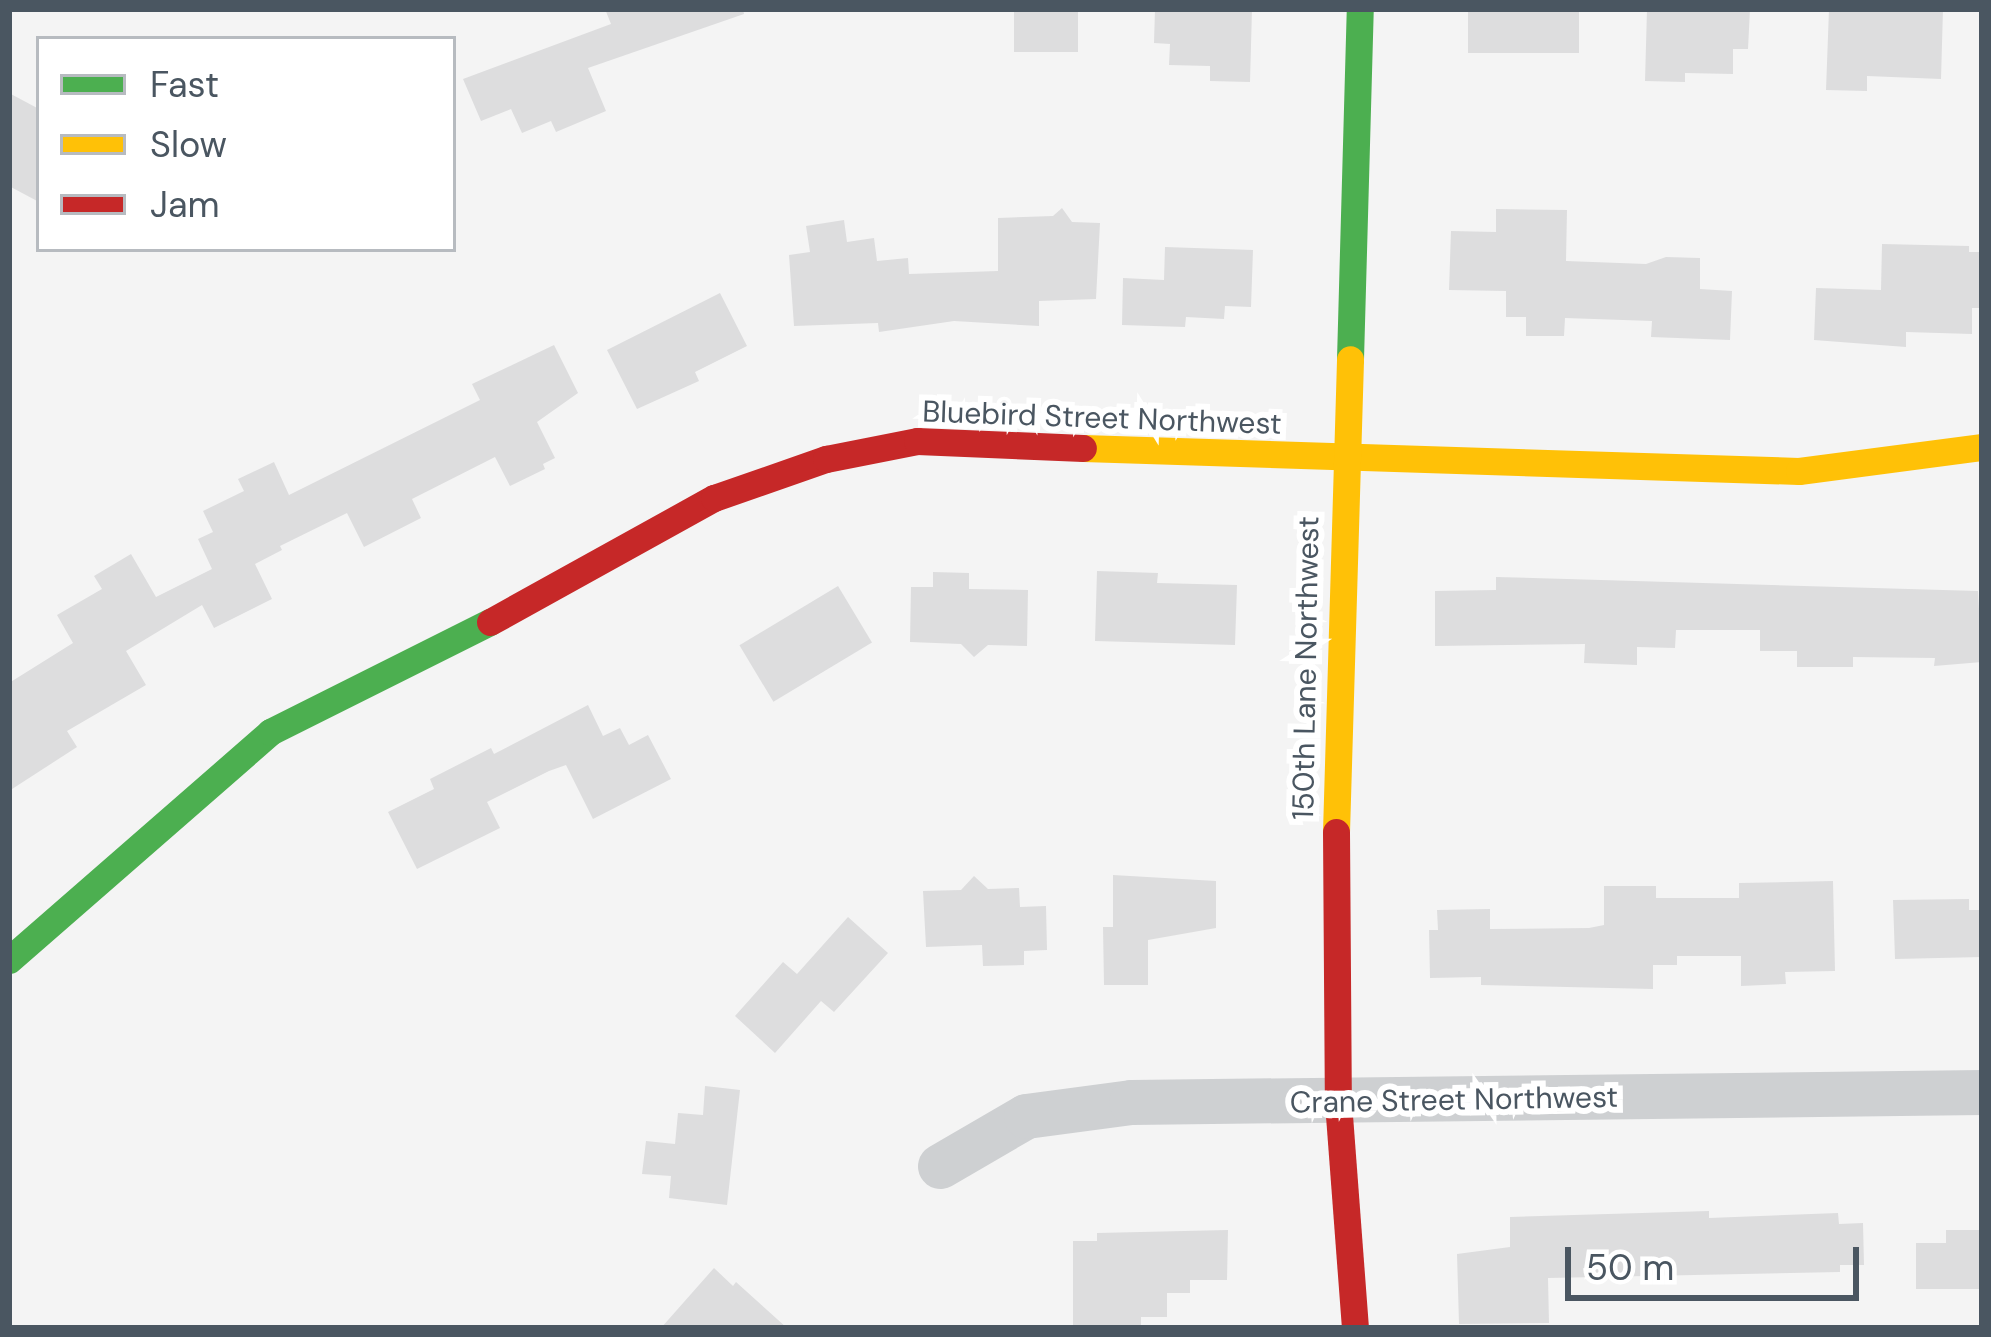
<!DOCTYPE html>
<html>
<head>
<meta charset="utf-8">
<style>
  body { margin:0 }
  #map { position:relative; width:1991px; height:1337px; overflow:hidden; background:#f4f4f4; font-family:"DM Sans",sans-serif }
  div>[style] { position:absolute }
  .building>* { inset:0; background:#ddddde; transform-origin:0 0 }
  .street>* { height:45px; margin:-22.5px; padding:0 22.5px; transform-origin:22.5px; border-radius:22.5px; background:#ced0d2 }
  .fast>* { height:27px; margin:-13.5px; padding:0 13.5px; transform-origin:13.5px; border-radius:13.5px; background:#4caf50 }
  .slow>* { height:27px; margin:-13.5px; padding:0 13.5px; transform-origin:13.5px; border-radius:13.5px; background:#ffc107 }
  .jam>* { height:27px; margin:-13.5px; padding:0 13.5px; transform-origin:13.5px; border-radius:13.5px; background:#c62828 }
  span { translate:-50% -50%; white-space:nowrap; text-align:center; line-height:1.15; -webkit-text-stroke:12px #fff; paint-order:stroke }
  .street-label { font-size:30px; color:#4a5661 }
  .frame { position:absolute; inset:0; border:12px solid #4a5661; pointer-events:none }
  .legend { position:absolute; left:36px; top:36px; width:420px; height:216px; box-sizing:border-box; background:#fff; border:3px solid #b7bbc0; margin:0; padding:15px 21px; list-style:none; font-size:36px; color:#4a5661 }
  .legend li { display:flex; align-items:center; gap:24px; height:60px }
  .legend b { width:60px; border:3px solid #b7bbc0 }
  .scale { position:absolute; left:1565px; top:1247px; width:294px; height:54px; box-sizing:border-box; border:6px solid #4a5661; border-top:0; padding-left:15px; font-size:36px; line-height:42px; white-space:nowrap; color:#4a5661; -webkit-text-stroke:9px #fff; paint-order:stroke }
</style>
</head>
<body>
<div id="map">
  <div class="building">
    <div style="clip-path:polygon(605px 9px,743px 9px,744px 14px,588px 68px,606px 111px,556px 132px,551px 121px,522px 133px,511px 109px,481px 121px,463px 79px,611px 24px)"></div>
    <div style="left:1014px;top:9px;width:64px;height:43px"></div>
    <div style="clip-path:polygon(1155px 9px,1252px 9px,1250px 82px,1210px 81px,1210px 66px,1169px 65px,1170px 44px,1154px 43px)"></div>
    <div style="left:1468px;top:9px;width:111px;height:44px"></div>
    <div style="clip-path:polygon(1647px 9px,1750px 9px,1748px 49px,1733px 49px,1733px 74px,1685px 73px,1685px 82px,1645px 81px)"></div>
    <div style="clip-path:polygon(1829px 9px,1943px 9px,1941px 79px,1867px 76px,1867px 91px,1826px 90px)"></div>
    <div style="clip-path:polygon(9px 93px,39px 109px,39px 202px,9px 186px)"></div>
    <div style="clip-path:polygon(1062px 208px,1072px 222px,1100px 223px,1096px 299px,1039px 301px,1039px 326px,954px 321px,879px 332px,878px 323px,794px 326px,789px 255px,810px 252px,806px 226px,844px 220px,847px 242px,874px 238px,877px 261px,908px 258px,909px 274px,998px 271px,998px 218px,1053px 216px)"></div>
    <div style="clip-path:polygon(1496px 209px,1567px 210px,1566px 261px,1646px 264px,1666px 257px,1700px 258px,1700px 289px,1732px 291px,1730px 340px,1651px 337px,1652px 321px,1565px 318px,1564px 336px,1526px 336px,1526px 317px,1506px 317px,1506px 291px,1449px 290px,1451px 231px,1496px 232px)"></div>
    <div style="clip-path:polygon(1882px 244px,1969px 246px,1969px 252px,1982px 252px,1982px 308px,1972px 308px,1972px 334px,1906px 332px,1906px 347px,1814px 340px,1816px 288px,1881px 290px)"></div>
    <div style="clip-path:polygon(1165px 247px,1253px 250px,1251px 307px,1225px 306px,1224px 319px,1186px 317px,1185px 327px,1122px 325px,1123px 278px,1164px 280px)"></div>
    <div style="clip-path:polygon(720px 293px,747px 346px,695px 372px,699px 381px,637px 409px,607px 350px)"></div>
    <div style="clip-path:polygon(554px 345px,578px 393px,537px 422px,555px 458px,543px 464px,545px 469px,510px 486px,495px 457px,412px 499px,421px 518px,364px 547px,347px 513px,280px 546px,282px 550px,255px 564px,272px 599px,214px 628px,202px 605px,126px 651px,146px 685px,67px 731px,77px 747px,9px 791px,9px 683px,73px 643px,57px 615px,102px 589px,94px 576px,131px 554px,156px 597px,212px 569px,198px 539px,213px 532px,203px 511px,244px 491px,238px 479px,274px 462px,289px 495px,480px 400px,472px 384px)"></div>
    <div style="clip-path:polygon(1097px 571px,1158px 573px,1157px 583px,1237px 585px,1235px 645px,1095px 641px)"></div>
    <div style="clip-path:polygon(933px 572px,969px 573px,969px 589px,1028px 590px,1027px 646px,988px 645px,974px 657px,961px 644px,910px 642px,911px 587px,933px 587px)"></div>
    <div style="clip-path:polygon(1496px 577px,1978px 591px,1982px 662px,1934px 666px,1935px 658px,1853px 657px,1853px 667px,1797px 667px,1797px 651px,1760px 651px,1760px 630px,1676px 630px,1675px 648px,1637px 647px,1637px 665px,1584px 663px,1585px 644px,1435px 646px,1435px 591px,1496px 590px)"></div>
    <div style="left:838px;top:586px;width:66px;height:115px;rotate:59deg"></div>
    <div style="clip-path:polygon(588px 705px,603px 736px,620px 728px,629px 745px,648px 735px,671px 779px,593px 819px,566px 765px,549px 771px,487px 802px,500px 828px,417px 869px,388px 812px,434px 789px,430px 779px,491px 748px,494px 754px)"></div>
    <div style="clip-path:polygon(1113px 875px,1216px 881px,1216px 928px,1148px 940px,1148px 985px,1104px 985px,1103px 927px,1113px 927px)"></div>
    <div style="clip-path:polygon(974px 876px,988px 889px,1019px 888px,1020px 907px,1046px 906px,1047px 950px,1024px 951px,1024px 965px,983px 966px,982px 945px,926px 947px,923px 891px,961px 890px)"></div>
    <div style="clip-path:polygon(1833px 881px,1835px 971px,1785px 972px,1786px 984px,1741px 986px,1741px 956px,1677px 956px,1677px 965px,1653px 965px,1653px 989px,1481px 985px,1481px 977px,1430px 978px,1429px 930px,1438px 930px,1437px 910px,1490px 909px,1490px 929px,1589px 928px,1604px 925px,1604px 886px,1656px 886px,1656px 898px,1739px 898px,1739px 883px)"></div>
    <div style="clip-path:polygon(1969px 899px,1969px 910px,1982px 910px,1982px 957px,1895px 959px,1893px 900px)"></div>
    <div style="clip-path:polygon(848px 917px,888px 953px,834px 1012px,821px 1001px,775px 1053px,735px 1016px,783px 962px,797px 974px)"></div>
    <div style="clip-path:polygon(705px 1086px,740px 1090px,727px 1205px,669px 1198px,671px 1176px,642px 1174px,646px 1141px,675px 1144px,678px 1113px,703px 1115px)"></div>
    <div style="clip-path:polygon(1709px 1211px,1709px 1218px,1838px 1213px,1839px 1224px,1863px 1223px,1864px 1265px,1840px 1265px,1840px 1272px,1548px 1278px,1549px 1323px,1459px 1324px,1457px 1254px,1510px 1247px,1510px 1217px)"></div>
    <div style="clip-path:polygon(1228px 1230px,1227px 1280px,1190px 1280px,1190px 1293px,1167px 1293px,1167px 1317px,1141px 1317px,1141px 1328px,1073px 1328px,1073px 1241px,1097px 1241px,1097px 1233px)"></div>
    <div style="clip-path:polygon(1946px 1230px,1982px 1230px,1982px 1289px,1916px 1289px,1916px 1243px,1946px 1243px)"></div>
    <div style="clip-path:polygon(714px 1268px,733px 1286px,736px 1282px,787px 1328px,661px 1328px)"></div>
  </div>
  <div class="street">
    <div style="left:940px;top:1166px;width:99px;rotate:-30.2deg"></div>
    <div style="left:1026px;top:1116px;width:106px;rotate:-7.6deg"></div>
    <div style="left:1131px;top:1102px;width:851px;rotate:-0.67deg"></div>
  </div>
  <div class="fast">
    <div style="left:1350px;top:359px;width:350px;rotate:-88.4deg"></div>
    <div style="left:9px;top:960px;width:347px;rotate:-41.1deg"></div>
    <div style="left:270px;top:732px;width:246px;rotate:-26.6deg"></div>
  </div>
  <div class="slow">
    <div style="left:1083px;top:448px;width:716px;rotate:1.84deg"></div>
    <div style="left:1799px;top:471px;width:185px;rotate:-7.5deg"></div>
    <div style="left:1336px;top:832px;width:473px;rotate:-88.3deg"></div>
  </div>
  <div class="jam">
    <div style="left:490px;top:622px;width:256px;rotate:-29deg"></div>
    <div style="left:714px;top:498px;width:119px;rotate:-19.2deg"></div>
    <div style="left:826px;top:459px;width:93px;rotate:-11.2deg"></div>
    <div style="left:917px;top:441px;width:166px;rotate:2.4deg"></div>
    <div style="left:1336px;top:832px;width:270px;rotate:89.6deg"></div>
    <div style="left:1338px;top:1102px;width:227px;rotate:85.7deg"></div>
  </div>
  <div class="street-label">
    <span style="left:1102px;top:418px;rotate:2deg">Bluebird Street Northwest</span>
    <span style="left:1306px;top:668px;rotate:-89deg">150th Lane Northwest</span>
    <span style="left:1454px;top:1100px;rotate:-1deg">Crane Street Northwest</span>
  </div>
  <div class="frame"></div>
  <ul class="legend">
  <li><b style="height:15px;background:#4caf50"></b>Fast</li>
  <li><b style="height:15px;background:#ffc107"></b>Slow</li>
  <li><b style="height:15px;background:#c62828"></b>Jam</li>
  </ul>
  <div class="scale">50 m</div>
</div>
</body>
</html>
